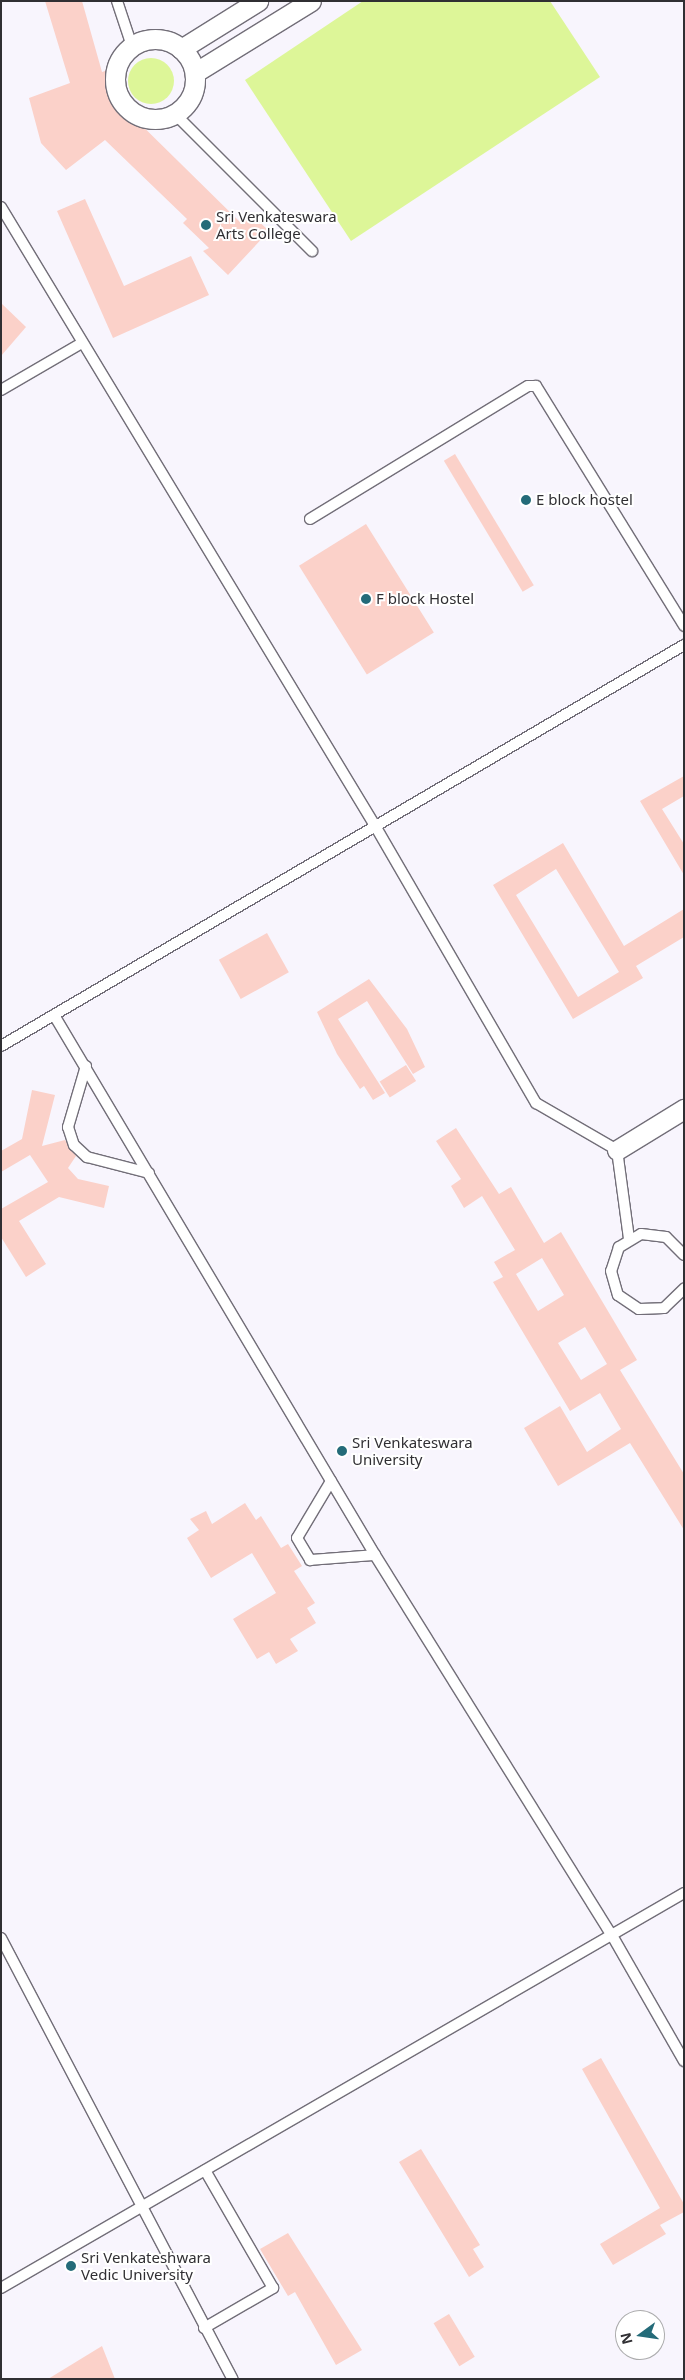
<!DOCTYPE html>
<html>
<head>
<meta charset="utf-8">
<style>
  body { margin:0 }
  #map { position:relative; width:685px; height:2380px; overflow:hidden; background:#f8f5fd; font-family:"Noto Sans",sans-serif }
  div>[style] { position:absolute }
  .green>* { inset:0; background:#ddf698 }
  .round { border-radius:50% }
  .building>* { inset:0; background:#fbd1c9; transform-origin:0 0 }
  .roads { filter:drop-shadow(1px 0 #726e78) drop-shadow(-1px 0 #726e78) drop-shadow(0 1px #726e78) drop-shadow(0 -1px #726e78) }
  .lane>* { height:10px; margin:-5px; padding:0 5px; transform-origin:5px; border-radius:5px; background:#fff }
  .street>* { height:19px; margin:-9.5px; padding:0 9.5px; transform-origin:9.5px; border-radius:9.5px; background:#fff }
  .street>.ring { margin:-9.5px; padding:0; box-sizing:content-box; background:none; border:19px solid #fff; border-radius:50% }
  .dots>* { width:14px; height:14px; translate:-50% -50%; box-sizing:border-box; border:2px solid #fff; border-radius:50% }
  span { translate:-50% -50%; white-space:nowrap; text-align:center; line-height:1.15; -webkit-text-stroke:4px #fff; paint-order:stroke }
  .poi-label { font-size:15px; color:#302f33 }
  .left { translate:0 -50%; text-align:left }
  .frame { position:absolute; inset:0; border:2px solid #302f33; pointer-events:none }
  .north { position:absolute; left:615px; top:2310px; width:50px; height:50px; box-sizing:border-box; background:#fff; border:1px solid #acacad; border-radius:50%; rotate:256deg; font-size:14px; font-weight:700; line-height:20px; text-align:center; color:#302f33 }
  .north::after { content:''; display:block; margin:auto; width:18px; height:22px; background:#246b79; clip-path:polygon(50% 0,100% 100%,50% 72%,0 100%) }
</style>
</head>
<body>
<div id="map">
  <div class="green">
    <div style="clip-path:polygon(363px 1px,550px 1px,600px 77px,351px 241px,245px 80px)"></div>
    <div class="round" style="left:128px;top:58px;width:46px;height:46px"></div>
  </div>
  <div class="building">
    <div style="clip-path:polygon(45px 1px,82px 1px,102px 72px,108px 70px,119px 103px,240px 222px,249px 212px,269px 231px,228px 275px,203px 251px,209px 248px,183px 223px,187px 219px,105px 140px,66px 170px,41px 143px,29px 98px,70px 83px)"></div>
    <div style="clip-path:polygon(85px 199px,124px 286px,191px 256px,209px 295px,113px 338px,57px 211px)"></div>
    <div style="clip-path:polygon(1px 303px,26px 327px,1px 356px)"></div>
    <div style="left:455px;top:454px;width:153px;height:13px;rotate:59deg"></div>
    <div style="left:366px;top:524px;width:128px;height:79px;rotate:58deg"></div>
    <div style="clip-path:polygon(684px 776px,684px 796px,662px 809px,684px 844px,684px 875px,640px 801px)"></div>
    <div style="clip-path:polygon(evenodd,563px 843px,624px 946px,684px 909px,684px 937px,636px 966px,643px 978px,573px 1019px,493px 885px,563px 843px,556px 869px,619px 972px,578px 997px,516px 895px,556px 869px)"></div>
    <div style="left:267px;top:933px;width:45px;height:55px;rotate:61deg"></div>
    <div style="clip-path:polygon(369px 979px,407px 1029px,425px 1067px,413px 1074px,367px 1001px,338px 1019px,385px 1093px,373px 1100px,364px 1086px,360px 1089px,337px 1054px,317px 1012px)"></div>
    <div style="left:406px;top:1065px;width:19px;height:31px;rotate:58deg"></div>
    <div style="clip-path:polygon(32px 1090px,55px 1095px,42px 1146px,65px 1140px,76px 1156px,68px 1168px,78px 1179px,109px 1186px,104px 1208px,59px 1197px,19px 1221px,46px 1264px,26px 1277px,1px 1237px,1px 1209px,48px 1182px,30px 1155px,1px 1172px,1px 1151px,22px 1139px)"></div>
    <div style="clip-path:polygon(evenodd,456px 1128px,499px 1194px,511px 1187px,544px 1243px,561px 1232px,637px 1360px,620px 1370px,684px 1474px,684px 1530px,630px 1443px,558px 1486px,524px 1428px,560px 1406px,587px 1452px,621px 1429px,600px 1393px,570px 1411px,493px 1282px,503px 1277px,494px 1262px,515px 1250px,482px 1196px,464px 1208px,451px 1186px,461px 1179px,436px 1141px,456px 1128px,542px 1258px,564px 1295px,538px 1311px,516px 1274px,542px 1258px,456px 1128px,585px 1327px,607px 1364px,581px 1380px,558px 1343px,585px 1327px)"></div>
    <div style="clip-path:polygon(245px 1503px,256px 1520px,261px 1516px,281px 1548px,288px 1544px,302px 1566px,294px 1571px,315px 1603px,307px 1608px,316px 1623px,290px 1639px,298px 1651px,276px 1664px,269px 1652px,257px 1659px,233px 1619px,276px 1593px,252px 1553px,211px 1578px,187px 1538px,199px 1530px,190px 1519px,206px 1511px,212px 1524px)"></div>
    <div style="clip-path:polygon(601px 2058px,684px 2204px,684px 2212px,660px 2225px,666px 2234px,613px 2265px,600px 2244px,660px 2208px,582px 2069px)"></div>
    <div style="clip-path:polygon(421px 2149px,480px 2245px,473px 2249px,484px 2267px,469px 2277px,399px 2162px)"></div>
    <div style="clip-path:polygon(288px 2233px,362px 2350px,336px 2365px,295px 2292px,288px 2296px,260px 2249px)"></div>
    <div style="left:449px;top:2314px;width:50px;height:18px;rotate:59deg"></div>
    <div style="clip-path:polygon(102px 2346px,115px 2379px,48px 2379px)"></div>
  </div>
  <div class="roads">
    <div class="lane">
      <div style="left:117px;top:1px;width:47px;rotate:71.6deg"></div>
      <div style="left:175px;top:114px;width:194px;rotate:45deg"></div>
      <div style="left:1px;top:207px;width:727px;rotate:58.85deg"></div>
      <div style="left:377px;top:829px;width:317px;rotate:59.9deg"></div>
      <div style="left:536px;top:1103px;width:94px;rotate:30.1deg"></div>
      <div style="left:617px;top:1150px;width:90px;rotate:82.3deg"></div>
      <div style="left:1px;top:390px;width:91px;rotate:-30.2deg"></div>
      <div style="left:310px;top:519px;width:255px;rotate:-31.4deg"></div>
      <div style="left:528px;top:386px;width:8px"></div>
      <div style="left:536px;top:386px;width:282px;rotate:58.3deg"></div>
      <div style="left:54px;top:1015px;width:628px;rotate:59.27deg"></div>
      <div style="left:375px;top:1555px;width:450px;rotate:58.1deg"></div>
      <div style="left:613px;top:1937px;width:143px;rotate:60.2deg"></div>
      <div style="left:1px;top:1046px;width:792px;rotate:-30.42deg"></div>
      <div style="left:86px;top:1066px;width:64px;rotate:106.4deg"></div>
      <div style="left:68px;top:1127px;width:19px;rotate:72deg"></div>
      <div style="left:74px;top:1145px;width:18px;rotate:43deg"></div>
      <div style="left:87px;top:1157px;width:64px;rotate:14.5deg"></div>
      <div style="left:684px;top:1255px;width:25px;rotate:-135deg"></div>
      <div style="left:666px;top:1237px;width:25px;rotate:-173deg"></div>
      <div style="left:641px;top:1234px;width:26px;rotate:149deg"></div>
      <div style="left:619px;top:1247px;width:25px;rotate:108deg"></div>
      <div style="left:611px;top:1271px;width:25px;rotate:74deg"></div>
      <div style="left:618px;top:1295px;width:25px;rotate:34deg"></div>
      <div style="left:639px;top:1309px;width:25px;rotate:-2deg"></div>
      <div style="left:664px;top:1308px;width:28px;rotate:-44deg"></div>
      <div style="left:331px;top:1481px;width:66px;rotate:120.8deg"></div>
      <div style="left:297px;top:1538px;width:26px;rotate:59deg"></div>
      <div style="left:310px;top:1560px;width:65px;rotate:-4.4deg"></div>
      <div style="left:1px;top:1938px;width:498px;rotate:62.3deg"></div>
      <div style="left:1px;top:2288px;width:789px;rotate:-30.04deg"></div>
      <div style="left:204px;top:2328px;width:80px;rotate:-30.1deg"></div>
      <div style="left:273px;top:2288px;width:136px;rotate:-120deg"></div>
    </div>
    <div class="street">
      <div class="ring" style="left:115px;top:39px;width:61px;height:61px"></div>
      <div style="left:181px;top:49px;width:91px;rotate:-31.9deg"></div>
      <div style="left:196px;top:72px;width:135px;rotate:-31.7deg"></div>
      <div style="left:617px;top:1150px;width:79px;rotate:-31.5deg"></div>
    </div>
  </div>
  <div class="dots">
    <div style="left:206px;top:225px;background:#246b79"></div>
    <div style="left:526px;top:500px;background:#246b79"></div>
    <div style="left:366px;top:599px;background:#246b79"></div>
    <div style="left:342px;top:1451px;background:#246b79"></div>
    <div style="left:71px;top:2266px;background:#246b79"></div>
  </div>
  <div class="poi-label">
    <span class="left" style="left:216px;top:225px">Sri Venkateswara<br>Arts College</span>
    <span class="left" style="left:536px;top:500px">E block hostel</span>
    <span class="left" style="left:376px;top:599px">F block Hostel</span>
    <span class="left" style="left:352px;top:1451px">Sri Venkateswara<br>University</span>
    <span class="left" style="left:81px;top:2266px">Sri Venkateshwara<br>Vedic University</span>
  </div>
  <div class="frame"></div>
  <div class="north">N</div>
</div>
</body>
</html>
